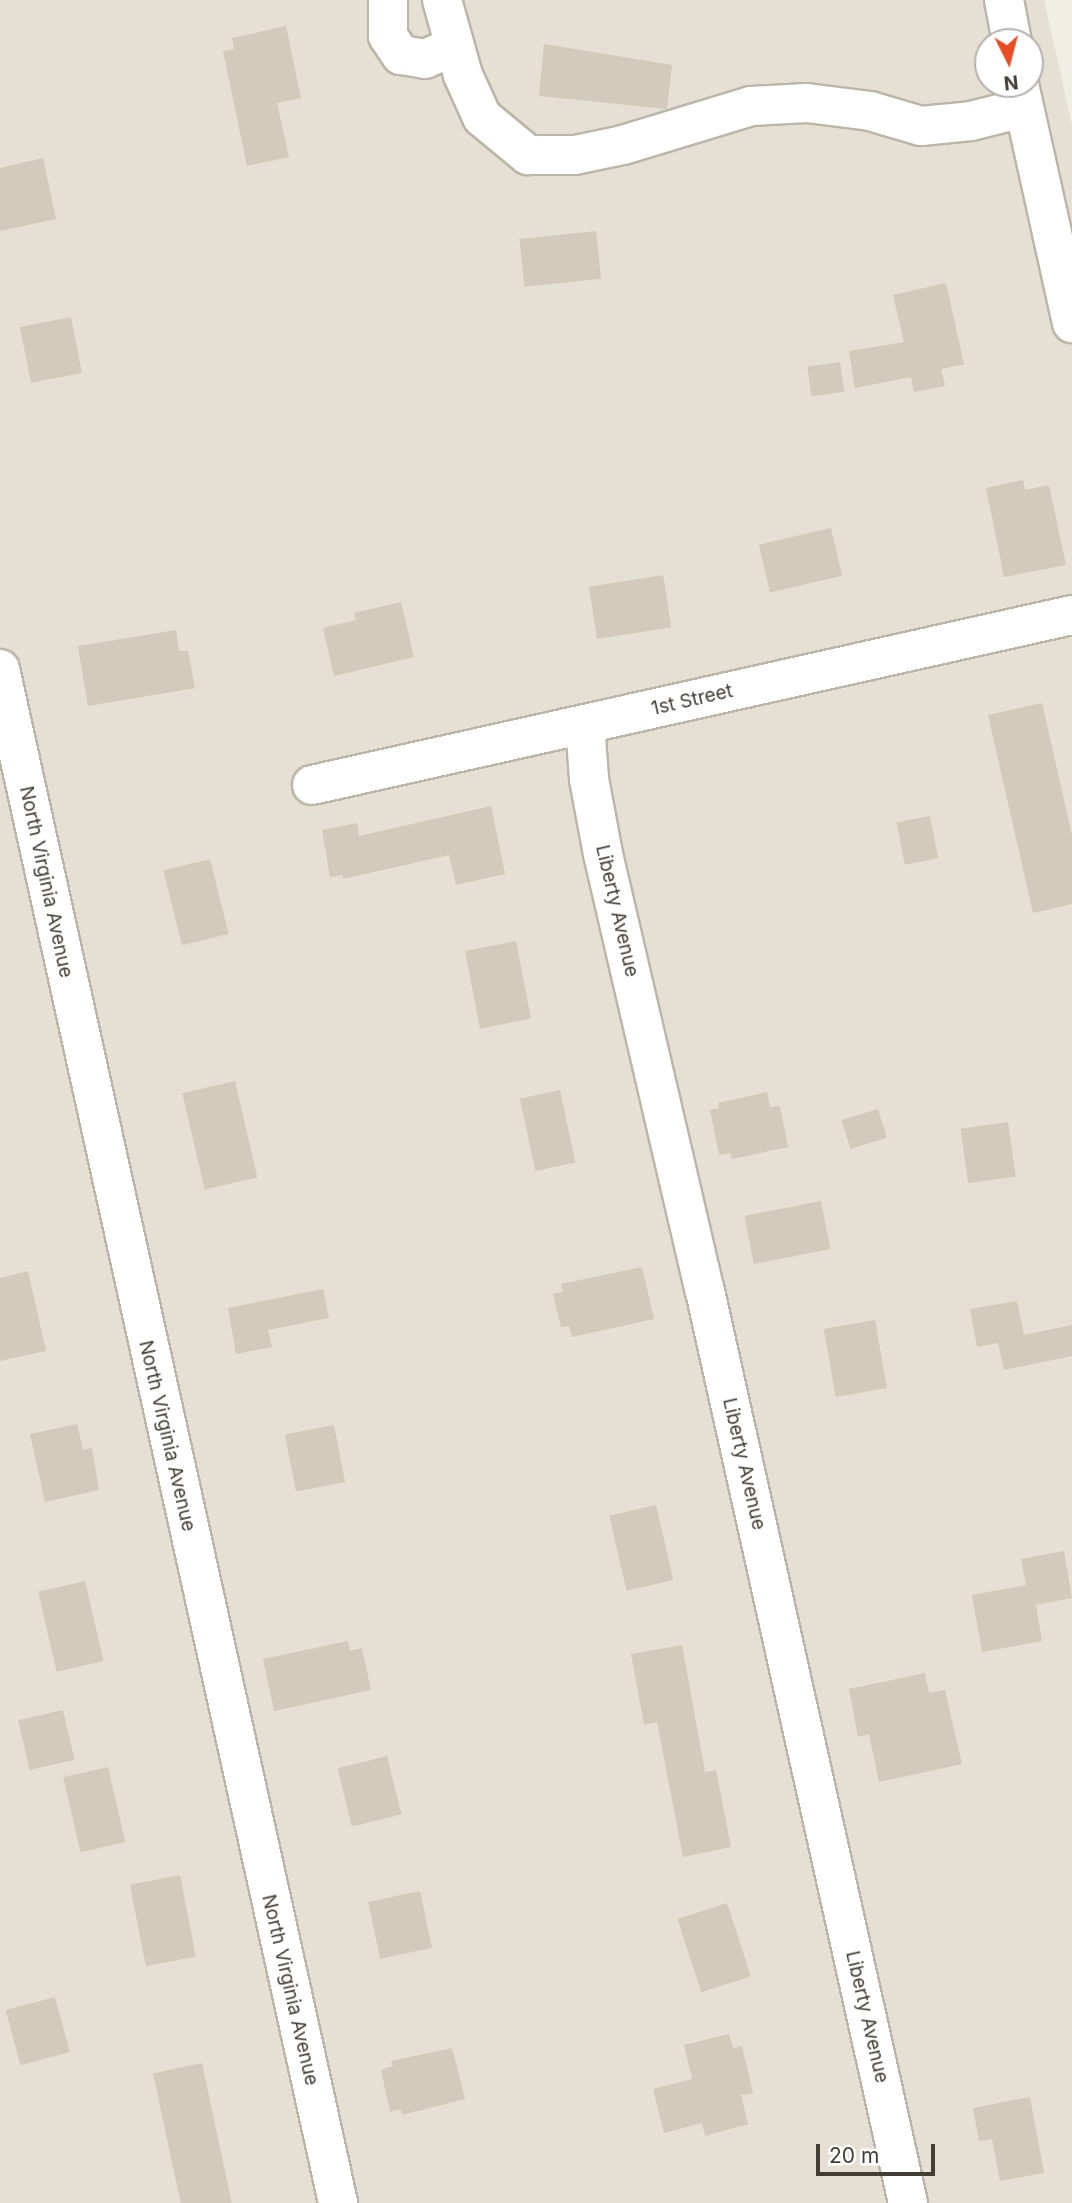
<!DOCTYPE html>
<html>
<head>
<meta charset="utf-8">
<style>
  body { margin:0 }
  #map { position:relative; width:1072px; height:2203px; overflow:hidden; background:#f1eee5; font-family:Inter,sans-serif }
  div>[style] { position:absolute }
  .residential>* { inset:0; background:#e5e0d3 }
  .building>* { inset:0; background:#d2cabb; transform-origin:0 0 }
  .roads { filter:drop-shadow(2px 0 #bcb6a8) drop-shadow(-2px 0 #bcb6a8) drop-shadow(0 2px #bcb6a8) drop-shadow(0 -2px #bcb6a8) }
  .minor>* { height:38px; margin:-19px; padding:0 19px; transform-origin:19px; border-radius:19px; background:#fff }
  span { translate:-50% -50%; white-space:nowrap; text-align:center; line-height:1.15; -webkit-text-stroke:5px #fff; paint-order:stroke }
  .street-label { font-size:19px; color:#433e35 }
  .north { position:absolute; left:974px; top:28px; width:70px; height:70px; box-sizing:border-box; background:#fff; border:2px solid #b4b2ae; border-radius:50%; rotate:174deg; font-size:19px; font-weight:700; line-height:28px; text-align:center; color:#433e35 }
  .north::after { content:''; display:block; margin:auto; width:24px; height:32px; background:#ea4d23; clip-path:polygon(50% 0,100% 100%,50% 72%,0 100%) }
  .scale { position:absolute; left:816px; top:2144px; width:119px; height:32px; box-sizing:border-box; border:4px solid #433e35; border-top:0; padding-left:9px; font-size:21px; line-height:24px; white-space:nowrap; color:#433e35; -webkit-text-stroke:5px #fff; paint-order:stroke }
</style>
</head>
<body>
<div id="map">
  <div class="residential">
    <div style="clip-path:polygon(evenodd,0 0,1044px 0,1072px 125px,1072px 2203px,0 2203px,0 0,988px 42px,1030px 42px,1030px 84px,988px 84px,988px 42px)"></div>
  </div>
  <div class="building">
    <div style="clip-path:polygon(286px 26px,301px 98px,277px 103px,289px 157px,247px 166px,223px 51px,234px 49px,232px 38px)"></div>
    <div style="clip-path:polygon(544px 44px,672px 65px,667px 109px,539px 96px)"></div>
    <div style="clip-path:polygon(43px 158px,56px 219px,0 231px,0 168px)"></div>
    <div style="left:596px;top:231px;width:48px;height:77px;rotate:84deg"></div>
    <div style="clip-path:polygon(946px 283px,964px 364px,941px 369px,945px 386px,914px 392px,911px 377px,855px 388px,849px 351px,904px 342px,893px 295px)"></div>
    <div style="left:71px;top:317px;width:57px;height:52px;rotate:79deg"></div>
    <div style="left:840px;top:362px;width:30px;height:33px;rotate:82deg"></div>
    <div style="clip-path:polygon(1023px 480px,1025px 490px,1049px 485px,1066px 565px,1004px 577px,986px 488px)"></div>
    <div style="left:831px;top:528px;width:49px;height:74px;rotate:77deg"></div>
    <div style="left:663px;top:575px;width:53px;height:75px;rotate:81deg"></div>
    <div style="clip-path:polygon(401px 602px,414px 657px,334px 676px,323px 628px,356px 620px,354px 613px)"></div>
    <div style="clip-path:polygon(176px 630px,179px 651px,188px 651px,195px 688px,88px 706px,78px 646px)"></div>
    <div style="clip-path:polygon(1042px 703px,1072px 835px,1072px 904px,1033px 913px,988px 715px)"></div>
    <div style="clip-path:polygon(491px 806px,505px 874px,456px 885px,449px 855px,343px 879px,343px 875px,330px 877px,322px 830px,357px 823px,359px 836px)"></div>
    <div style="left:930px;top:816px;width:43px;height:34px;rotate:79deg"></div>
    <div style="left:210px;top:859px;width:77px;height:48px;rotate:76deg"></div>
    <div style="left:516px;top:941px;width:79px;height:52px;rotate:79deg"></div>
    <div style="left:235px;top:1081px;width:99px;height:54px;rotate:77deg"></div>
    <div style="left:560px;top:1090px;width:74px;height:41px;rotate:78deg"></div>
    <div style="clip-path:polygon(767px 1092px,770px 1107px,780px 1106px,788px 1147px,732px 1159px,730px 1153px,719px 1155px,710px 1110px,719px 1108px,718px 1103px)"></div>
    <div style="left:878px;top:1109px;width:30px;height:38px;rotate:73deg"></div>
    <div style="left:1008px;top:1122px;width:55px;height:48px;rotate:82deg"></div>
    <div style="left:821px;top:1201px;width:49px;height:78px;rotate:79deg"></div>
    <div style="clip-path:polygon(642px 1267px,654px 1319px,572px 1337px,569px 1326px,561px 1327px,553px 1294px,563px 1292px,561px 1284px)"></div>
    <div style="clip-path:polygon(28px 1271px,46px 1351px,0 1361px,0 1278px)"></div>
    <div style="clip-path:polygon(323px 1289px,329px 1318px,268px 1330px,272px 1347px,236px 1354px,228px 1308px)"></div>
    <div style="clip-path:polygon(1017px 1301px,1024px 1335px,1072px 1325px,1072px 1356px,1004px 1370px,998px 1343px,977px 1347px,970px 1309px)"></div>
    <div style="left:875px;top:1320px;width:69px;height:52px;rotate:80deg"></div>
    <div style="clip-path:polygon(77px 1424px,83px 1450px,92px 1448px,99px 1490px,45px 1502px,30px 1434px)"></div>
    <div style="left:334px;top:1425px;width:58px;height:50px;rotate:79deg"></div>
    <div style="left:656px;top:1505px;width:77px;height:48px;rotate:77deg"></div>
    <div style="clip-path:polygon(1064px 1551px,1072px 1598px,1036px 1605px,1042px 1641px,982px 1652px,972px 1595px,1026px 1585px,1021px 1559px)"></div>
    <div style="left:85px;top:1581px;width:82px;height:48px;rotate:77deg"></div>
    <div style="clip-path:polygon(348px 1641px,350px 1651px,362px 1648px,371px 1690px,274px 1711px,263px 1659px)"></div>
    <div style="clip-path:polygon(682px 1645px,705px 1772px,716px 1770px,731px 1847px,683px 1857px,657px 1722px,644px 1725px,631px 1654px)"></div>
    <div style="clip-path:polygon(925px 1673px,929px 1693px,945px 1690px,962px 1764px,879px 1782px,869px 1734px,858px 1737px,849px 1689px)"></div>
    <div style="left:63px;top:1710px;width:51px;height:46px;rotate:77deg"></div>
    <div style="left:387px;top:1756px;width:60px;height:51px;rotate:76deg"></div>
    <div style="left:108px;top:1767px;width:77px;height:46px;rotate:77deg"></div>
    <div style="left:180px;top:1875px;width:83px;height:51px;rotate:79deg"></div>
    <div style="left:420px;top:1891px;width:58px;height:53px;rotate:78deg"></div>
    <div style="left:727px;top:1903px;width:77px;height:52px;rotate:72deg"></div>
    <div style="left:55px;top:1997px;width:57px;height:51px;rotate:75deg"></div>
    <div style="clip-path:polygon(729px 2034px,733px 2048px,742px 2046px,753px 2093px,741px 2095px,748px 2124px,705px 2136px,702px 2123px,664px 2133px,653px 2089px,692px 2079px,684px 2045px)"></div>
    <div style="clip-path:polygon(452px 2048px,465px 2099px,402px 2115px,401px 2109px,390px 2112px,381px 2070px,393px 2066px,391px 2061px)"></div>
    <div style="left:202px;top:2063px;width:143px;height:50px;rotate:78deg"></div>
    <div style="clip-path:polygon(1030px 2097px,1044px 2173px,1000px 2181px,992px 2139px,979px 2141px,973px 2108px)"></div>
  </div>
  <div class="roads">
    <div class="minor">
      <div style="left:388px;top:0;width:36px;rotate:90deg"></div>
      <div style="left:388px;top:36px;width:23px;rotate:56deg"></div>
      <div style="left:401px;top:55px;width:24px;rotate:9deg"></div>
      <div style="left:425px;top:59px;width:32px;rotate:-24deg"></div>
      <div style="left:442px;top:0;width:78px;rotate:74.4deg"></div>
      <div style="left:463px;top:75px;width:46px;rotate:65.7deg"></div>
      <div style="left:482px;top:117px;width:60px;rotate:39.6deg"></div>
      <div style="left:528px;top:155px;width:47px"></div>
      <div style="left:575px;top:155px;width:49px;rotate:-11.8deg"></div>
      <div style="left:623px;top:145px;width:134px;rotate:-16.9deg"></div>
      <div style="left:751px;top:106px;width:56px;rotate:-3.1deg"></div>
      <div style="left:807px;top:103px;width:64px;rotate:7.2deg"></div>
      <div style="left:870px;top:111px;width:53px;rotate:16.4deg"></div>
      <div style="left:921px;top:126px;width:50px;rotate:-5.7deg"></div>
      <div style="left:971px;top:121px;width:54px;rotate:-14deg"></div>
      <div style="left:1004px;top:0;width:43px;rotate:79.2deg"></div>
      <div style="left:1019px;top:84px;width:245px;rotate:77.5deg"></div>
      <div style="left:0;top:669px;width:1571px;rotate:77.57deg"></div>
      <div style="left:585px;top:724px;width:55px;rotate:85.8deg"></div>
      <div style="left:589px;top:779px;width:76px;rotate:79.4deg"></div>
      <div style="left:603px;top:854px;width:449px;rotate:76.9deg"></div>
      <div style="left:705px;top:1291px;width:934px;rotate:77.45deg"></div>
      <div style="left:312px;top:785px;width:779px;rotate:-12.61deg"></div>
    </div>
  </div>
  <div class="street-label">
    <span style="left:692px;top:700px;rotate:-13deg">1st Street</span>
    <span style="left:46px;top:882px;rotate:78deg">North Virginia Avenue</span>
    <span style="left:617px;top:911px;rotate:77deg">Liberty Avenue</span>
    <span style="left:167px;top:1436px;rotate:77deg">North Virginia Avenue</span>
    <span style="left:744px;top:1464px;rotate:77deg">Liberty Avenue</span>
    <span style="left:290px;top:1990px;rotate:77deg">North Virginia Avenue</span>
    <span style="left:867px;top:2017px;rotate:77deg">Liberty Avenue</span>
  </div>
  <div class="north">N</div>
  <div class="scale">20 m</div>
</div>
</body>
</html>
